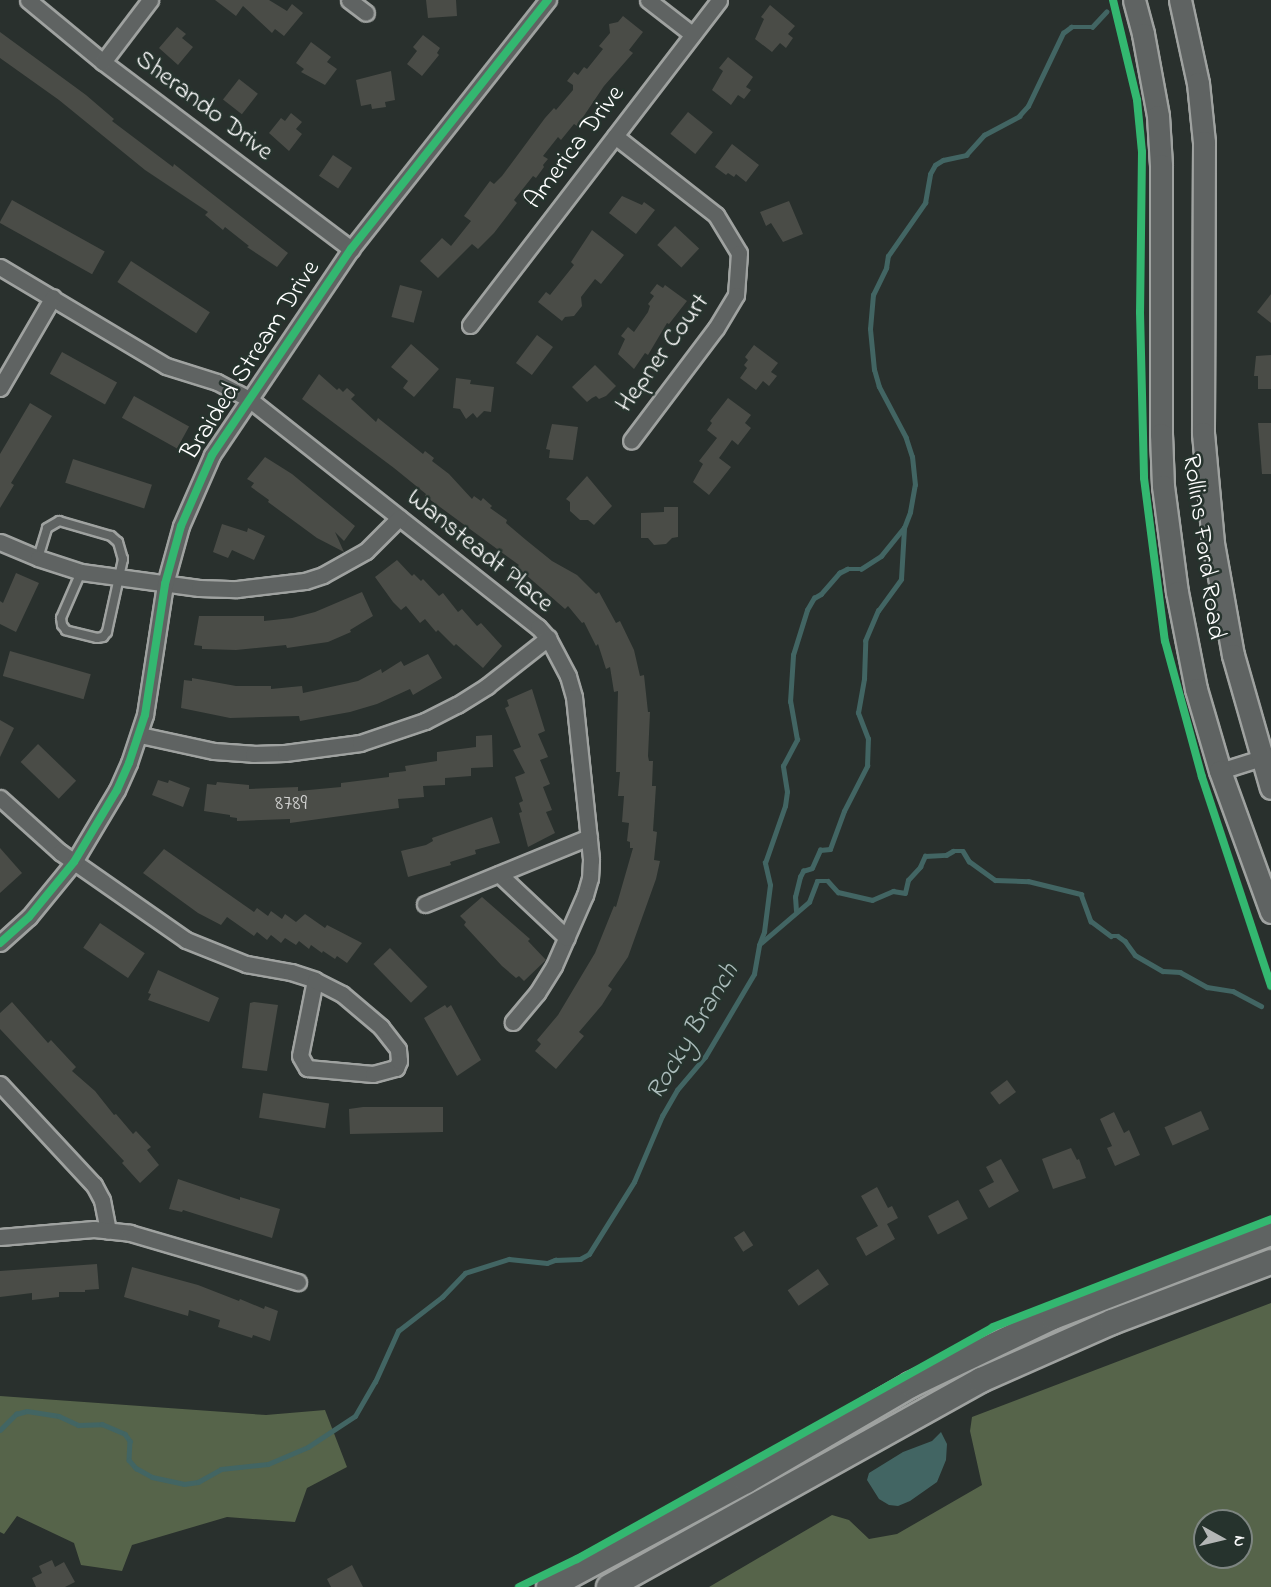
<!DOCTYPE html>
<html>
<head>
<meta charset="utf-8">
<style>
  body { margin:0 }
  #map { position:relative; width:1271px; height:1587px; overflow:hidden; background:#29302d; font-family:"Indie Flower",sans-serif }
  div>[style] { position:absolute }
  .green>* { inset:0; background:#56644a }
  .water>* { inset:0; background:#426563 }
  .stream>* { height:4.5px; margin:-2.25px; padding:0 2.25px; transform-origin:2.25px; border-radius:2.25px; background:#426563 }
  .building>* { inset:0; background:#4a4c47; transform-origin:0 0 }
  .roads { filter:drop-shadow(2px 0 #9fa2a0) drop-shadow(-2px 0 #9fa2a0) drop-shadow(0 2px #9fa2a0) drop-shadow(0 -2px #9fa2a0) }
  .service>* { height:8px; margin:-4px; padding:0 4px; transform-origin:4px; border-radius:4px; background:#5f6362 }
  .minor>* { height:15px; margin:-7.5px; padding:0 7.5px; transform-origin:7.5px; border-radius:7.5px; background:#5f6362 }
  .secondary>* { height:21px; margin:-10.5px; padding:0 10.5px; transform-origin:10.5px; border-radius:10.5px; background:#5f6362 }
  .primary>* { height:24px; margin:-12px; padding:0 12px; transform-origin:12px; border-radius:12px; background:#5f6362 }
  .cycleway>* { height:8px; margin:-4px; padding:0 4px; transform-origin:4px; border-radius:4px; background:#33b770 }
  span { translate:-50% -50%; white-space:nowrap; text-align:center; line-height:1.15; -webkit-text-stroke:5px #26332d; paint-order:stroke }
  .number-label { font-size:22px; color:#d2d2d1 }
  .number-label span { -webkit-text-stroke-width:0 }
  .street-label { font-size:26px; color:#fff }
  .water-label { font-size:27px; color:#abbcbb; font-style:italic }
  .north { position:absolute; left:1193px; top:1509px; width:60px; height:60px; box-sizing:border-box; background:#26332d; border:2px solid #7d8581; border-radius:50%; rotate:98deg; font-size:16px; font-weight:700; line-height:24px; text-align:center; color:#fff }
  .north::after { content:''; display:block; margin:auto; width:21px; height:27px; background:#b4b7b6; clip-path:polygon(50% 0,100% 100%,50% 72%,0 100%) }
</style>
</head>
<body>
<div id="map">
  <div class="green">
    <div style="clip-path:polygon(evenodd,1271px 1303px,1271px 1587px,709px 1587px,832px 1515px,849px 1520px,869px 1539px,897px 1534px,982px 1485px,970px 1431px,972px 1417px,1271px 1303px,1205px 1521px,1241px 1521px,1241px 1557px,1205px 1557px,1205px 1521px)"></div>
    <div style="clip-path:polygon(0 1396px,266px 1415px,325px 1410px,347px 1467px,307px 1488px,295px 1522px,227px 1517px,132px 1545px,122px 1571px,81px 1565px,74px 1543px,17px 1516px,4px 1534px,0 1532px)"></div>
  </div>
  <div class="water">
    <div style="clip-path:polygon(941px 1432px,947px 1444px,946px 1460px,937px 1482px,910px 1501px,898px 1506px,889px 1505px,879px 1499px,867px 1480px,869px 1473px,903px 1452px,932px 1441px)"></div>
  </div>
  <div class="stream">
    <div style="left:796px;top:911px;width:14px;rotate:-94deg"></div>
    <div style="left:795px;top:897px;width:21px;rotate:-76deg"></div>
    <div style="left:800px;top:877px;width:7px;rotate:-63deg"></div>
    <div style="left:803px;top:871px;width:9px;rotate:-18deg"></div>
    <div style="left:812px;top:868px;width:20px;rotate:-66deg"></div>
    <div style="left:820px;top:850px;width:10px;rotate:-6deg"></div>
    <div style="left:830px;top:849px;width:40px;rotate:-69.8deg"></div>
    <div style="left:844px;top:811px;width:51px;rotate:-62.9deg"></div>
    <div style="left:867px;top:766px;width:27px;rotate:-88deg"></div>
    <div style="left:868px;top:739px;width:28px;rotate:-111deg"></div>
    <div style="left:858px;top:713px;width:35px;rotate:-80deg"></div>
    <div style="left:864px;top:679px;width:38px;rotate:-88deg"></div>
    <div style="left:865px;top:641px;width:33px;rotate:-67deg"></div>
    <div style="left:878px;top:611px;width:39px;rotate:-54deg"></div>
    <div style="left:901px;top:579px;width:51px;rotate:-86.6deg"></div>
    <div style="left:761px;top:943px;width:63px;rotate:-40.5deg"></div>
    <div style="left:809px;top:902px;width:22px;rotate:-69deg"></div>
    <div style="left:817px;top:881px;width:11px"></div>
    <div style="left:828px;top:881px;width:15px;rotate:48deg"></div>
    <div style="left:838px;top:892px;width:35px;rotate:13deg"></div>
    <div style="left:872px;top:900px;width:23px;rotate:-23deg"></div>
    <div style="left:893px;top:891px;width:12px;rotate:9deg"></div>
    <div style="left:905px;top:893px;width:13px;rotate:-77deg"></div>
    <div style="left:908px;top:880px;width:18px;rotate:-47deg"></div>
    <div style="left:920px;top:867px;width:12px;rotate:-66deg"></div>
    <div style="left:925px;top:856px;width:21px;rotate:-3deg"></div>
    <div style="left:946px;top:855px;width:8px;rotate:-30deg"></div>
    <div style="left:953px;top:851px;width:10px"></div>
    <div style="left:963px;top:851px;width:12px;rotate:59deg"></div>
    <div style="left:969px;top:861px;width:32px;rotate:36deg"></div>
    <div style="left:995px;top:880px;width:33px;rotate:2deg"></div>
    <div style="left:1028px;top:881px;width:55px;rotate:13.8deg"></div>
    <div style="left:1081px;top:894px;width:29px;rotate:70deg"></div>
    <div style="left:1091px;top:921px;width:25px;rotate:37deg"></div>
    <div style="left:1111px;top:936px;width:7px"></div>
    <div style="left:1118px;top:936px;width:9px;rotate:36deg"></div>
    <div style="left:1125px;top:941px;width:17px;rotate:54deg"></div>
    <div style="left:1135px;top:955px;width:32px;rotate:30deg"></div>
    <div style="left:1163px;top:971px;width:17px;rotate:3deg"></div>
    <div style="left:1180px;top:972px;width:31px;rotate:29deg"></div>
    <div style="left:1207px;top:987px;width:26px;rotate:9deg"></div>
    <div style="left:1233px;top:991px;width:32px;rotate:28deg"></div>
    <div style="left:0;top:1430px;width:23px;rotate:-45deg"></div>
    <div style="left:16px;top:1414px;width:11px;rotate:-15deg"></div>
    <div style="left:27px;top:1411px;width:32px;rotate:9deg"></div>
    <div style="left:59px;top:1416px;width:21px;rotate:25deg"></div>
    <div style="left:78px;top:1425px;width:24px;rotate:-2deg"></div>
    <div style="left:102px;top:1424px;width:25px;rotate:23deg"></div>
    <div style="left:125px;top:1434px;width:9px;rotate:54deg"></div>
    <div style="left:130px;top:1441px;width:19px;rotate:93deg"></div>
    <div style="left:129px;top:1460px;width:11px;rotate:49deg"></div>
    <div style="left:136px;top:1468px;width:18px;rotate:29deg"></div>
    <div style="left:152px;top:1477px;width:33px;rotate:12deg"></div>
    <div style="left:184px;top:1484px;width:14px;rotate:-8deg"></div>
    <div style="left:198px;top:1482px;width:26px;rotate:-29deg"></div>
    <div style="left:221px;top:1469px;width:47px;rotate:-6.1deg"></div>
    <div style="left:268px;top:1464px;width:43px;rotate:-23deg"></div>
    <div style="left:308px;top:1447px;width:56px;rotate:-33.4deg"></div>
    <div style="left:355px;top:1416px;width:39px;rotate:-60deg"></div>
    <div style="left:375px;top:1382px;width:56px;rotate:-65.7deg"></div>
    <div style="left:398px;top:1331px;width:56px;rotate:-37.7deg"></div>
    <div style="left:442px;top:1297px;width:33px;rotate:-46deg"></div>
    <div style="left:465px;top:1273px;width:46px;rotate:-17.7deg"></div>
    <div style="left:509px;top:1259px;width:38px;rotate:6deg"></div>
    <div style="left:547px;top:1263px;width:9px;rotate:-21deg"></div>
    <div style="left:555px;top:1260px;width:25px;rotate:-2deg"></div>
    <div style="left:580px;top:1259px;width:10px;rotate:-29deg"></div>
    <div style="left:589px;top:1254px;width:85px;rotate:-58deg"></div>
    <div style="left:634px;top:1182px;width:72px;rotate:-67deg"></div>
    <div style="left:662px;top:1116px;width:30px;rotate:-60deg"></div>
    <div style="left:677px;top:1090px;width:43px;rotate:-49.7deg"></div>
    <div style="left:705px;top:1057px;width:96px;rotate:-59.4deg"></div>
    <div style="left:754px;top:974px;width:29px;rotate:-80deg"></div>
    <div style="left:759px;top:945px;width:14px;rotate:-69deg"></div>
    <div style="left:764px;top:932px;width:47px;rotate:-82.7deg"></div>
    <div style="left:770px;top:885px;width:23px;rotate:-103deg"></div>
    <div style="left:765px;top:863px;width:60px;rotate:-70.7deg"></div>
    <div style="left:785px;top:806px;width:14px;rotate:-82deg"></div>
    <div style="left:787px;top:792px;width:26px;rotate:-99deg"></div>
    <div style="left:783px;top:766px;width:30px;rotate:-62deg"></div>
    <div style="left:797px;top:740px;width:39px;rotate:-100deg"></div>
    <div style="left:790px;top:702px;width:47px;rotate:-86.3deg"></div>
    <div style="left:793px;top:655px;width:47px;rotate:-72.7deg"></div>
    <div style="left:807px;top:610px;width:14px;rotate:-60deg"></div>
    <div style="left:814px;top:598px;width:8px;rotate:-30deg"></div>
    <div style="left:821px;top:594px;width:28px;rotate:-49deg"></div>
    <div style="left:839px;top:573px;width:9px;rotate:-27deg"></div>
    <div style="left:847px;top:569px;width:14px"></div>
    <div style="left:861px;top:569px;width:24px;rotate:-33deg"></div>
    <div style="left:881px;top:556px;width:36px;rotate:-51deg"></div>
    <div style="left:904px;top:528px;width:17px;rotate:-69deg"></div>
    <div style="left:910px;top:512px;width:27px;rotate:-80deg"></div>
    <div style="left:915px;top:485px;width:28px;rotate:-96deg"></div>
    <div style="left:912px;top:457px;width:20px;rotate:-108deg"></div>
    <div style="left:906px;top:438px;width:58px;rotate:-117.9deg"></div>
    <div style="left:879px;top:387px;width:18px;rotate:-106deg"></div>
    <div style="left:874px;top:370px;width:41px;rotate:-95.6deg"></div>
    <div style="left:870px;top:329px;width:34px;rotate:-85deg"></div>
    <div style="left:873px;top:295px;width:30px;rotate:-64deg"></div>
    <div style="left:886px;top:268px;width:12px;rotate:-81deg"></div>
    <div style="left:888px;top:256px;width:65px;rotate:-55.1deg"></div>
    <div style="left:925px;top:203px;width:29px;rotate:-80deg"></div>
    <div style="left:930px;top:174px;width:10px;rotate:-61deg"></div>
    <div style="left:935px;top:165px;width:9px;rotate:-32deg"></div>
    <div style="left:943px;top:160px;width:24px;rotate:-12deg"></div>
    <div style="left:966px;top:155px;width:27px;rotate:-48deg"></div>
    <div style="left:984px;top:135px;width:40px;rotate:-28deg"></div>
    <div style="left:1019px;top:116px;width:13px;rotate:-48deg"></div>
    <div style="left:1028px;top:106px;width:81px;rotate:-64.4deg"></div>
    <div style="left:1063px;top:33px;width:10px;rotate:-37deg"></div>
    <div style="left:1071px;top:27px;width:21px"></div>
    <div style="left:1092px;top:27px;width:21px;rotate:-47deg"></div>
  </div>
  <div class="building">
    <div style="clip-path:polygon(215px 0,269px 0,287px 11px,292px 4px,303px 13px,284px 36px,275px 29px,272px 33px,243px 6px,236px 16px)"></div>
    <div style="clip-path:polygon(426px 0,456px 0,457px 16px,428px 18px)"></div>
    <div style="clip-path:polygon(770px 5px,795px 26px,788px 34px,793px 38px,786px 48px,780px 43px,772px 52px,755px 39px,764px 19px,761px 17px)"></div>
    <div style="clip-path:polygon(623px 16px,643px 32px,629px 50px,633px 53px,604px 86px,577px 126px,574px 124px,561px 140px,558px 137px,543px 156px,548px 159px,543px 165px,544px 167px,536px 178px,533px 176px,514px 200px,517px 203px,494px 233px,478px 249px,472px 244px,438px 278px,420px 261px,442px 238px,451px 246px,471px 221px,464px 216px,490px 181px,494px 184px,502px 176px,545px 118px,554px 108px,556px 110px,573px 90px,573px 85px,567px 81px,574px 72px,578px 75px,584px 67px,587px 69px,603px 49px,599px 46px,610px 33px,609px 24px,618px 22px)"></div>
    <div style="clip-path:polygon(177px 27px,186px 34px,182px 38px,193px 47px,178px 65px,159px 48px)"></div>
    <div style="clip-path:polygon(0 32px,86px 95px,114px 119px,112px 121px,173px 167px,174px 164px,288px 253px,277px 267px,247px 247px,249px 246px,225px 227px,223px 230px,205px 215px,208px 212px,145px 170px,59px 100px,0 58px)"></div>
    <div style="clip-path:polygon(423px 35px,440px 48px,437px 53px,439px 55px,422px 76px,407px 64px,417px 51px,413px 47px)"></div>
    <div style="clip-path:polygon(311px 42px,331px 57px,327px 62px,337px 69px,325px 85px,301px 72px,304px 69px,296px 63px)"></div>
    <div style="clip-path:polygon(728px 57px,753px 77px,746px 87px,751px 90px,744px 99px,738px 95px,731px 105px,712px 90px,723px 71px,719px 68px)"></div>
    <div style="clip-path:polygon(391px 71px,395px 100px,385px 102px,386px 107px,372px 109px,371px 104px,361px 106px,356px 80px)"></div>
    <div style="left:239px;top:79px;width:24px;height:26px;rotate:38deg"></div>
    <div style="left:688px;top:112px;width:32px;height:28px;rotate:39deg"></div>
    <div style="clip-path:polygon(291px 113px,302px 122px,296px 129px,302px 134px,289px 151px,269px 133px,281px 118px,285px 121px)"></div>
    <div style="clip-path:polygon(732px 144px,759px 165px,746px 182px,736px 174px,734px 177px,728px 173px,726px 175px,715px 167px)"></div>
    <div style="left:333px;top:155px;width:23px;height:25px;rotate:34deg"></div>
    <div style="clip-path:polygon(622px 196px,642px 205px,644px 202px,655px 210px,636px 234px,609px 213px)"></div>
    <div style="left:12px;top:200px;width:106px;height:26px;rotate:29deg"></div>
    <div style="clip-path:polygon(789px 201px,803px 234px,783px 242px,771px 223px,766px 226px,760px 212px)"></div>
    <div style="left:675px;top:226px;width:33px;height:26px;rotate:43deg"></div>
    <div style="clip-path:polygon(592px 230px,624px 255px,601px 284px,595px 279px,581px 297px,582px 306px,574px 316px,565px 317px,562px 321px,538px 302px,546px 292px,550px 295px,574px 265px,571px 262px)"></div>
    <div style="left:131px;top:261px;width:94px;height:25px;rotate:33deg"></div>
    <div style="clip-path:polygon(657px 284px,663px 288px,665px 285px,687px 301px,669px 324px,667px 323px,648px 355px,645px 353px,634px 369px,618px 354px,625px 339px,621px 336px,628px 327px,634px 332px,648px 312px,650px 306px,648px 304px,654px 296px,650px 293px)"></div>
    <div style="left:400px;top:285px;width:23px;height:33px;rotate:15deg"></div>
    <div style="clip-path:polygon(1271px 294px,1271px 323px,1257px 312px)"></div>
    <div style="left:537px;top:335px;width:20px;height:35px;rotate:37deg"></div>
    <div style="clip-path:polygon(411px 344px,439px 369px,414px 397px,403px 388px,408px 381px,391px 367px)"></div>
    <div style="clip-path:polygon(754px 345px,778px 363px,771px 372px,777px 376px,769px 386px,763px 381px,756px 390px,740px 378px,747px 368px,744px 365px,748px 360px,745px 357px)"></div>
    <div style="left:62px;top:352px;width:63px;height:25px;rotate:29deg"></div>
    <div style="clip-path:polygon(1271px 355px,1271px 389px,1258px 389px,1258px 376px,1254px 376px,1256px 356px)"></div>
    <div style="clip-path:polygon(595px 365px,616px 386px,606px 396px,599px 399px,596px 396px,592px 398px,587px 402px,572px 387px)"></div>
    <div style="clip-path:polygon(319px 374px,337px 390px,339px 388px,343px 392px,347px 388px,355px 395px,351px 399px,376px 422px,378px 418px,423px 454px,425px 451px,434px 458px,432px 461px,449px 474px,472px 499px,474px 496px,481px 501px,483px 498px,492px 506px,490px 508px,507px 520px,506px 523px,526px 540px,552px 561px,577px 575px,596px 594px,599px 592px,616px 623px,620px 621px,634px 650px,640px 676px,644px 675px,648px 712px,650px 712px,648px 756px,649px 761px,653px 761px,652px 786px,656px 786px,653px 831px,657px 832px,654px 860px,660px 861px,656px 879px,628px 957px,608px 986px,612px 989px,602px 1005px,579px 1032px,584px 1036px,556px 1069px,535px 1051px,541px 1044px,537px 1040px,558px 1015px,595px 953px,614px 906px,616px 907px,633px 848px,630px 848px,630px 842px,627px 841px,629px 823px,622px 822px,624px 796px,618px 796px,620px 772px,616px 772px,618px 691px,614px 692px,610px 667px,606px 669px,598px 644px,596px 646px,584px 622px,582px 623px,568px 606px,565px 609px,517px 567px,519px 565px,425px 496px,426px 494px,394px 468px,302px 399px)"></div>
    <div style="clip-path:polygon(456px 378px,471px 380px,470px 384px,494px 387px,491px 412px,484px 411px,477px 418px,473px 413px,466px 419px,460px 409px,453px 408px)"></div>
    <div style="left:134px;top:396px;width:63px;height:25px;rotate:29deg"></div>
    <div style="clip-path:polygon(728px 398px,751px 415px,745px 423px,751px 428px,738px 445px,732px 440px,719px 458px,731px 467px,709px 495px,693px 482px,703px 464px,699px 461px,717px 438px,707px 430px,712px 423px,710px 421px)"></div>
    <div style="clip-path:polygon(30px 403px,52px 416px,11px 483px,14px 485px,0 508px,0 454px)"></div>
    <div style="clip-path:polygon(1258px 423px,1271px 423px,1271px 474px,1262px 474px)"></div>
    <div style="clip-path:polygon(552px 424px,578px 427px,573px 460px,549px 458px,550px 450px,546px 449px)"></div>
    <div style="clip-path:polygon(265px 457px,292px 474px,355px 526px,344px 541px,335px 532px,344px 552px,317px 538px,268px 502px,269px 500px,251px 487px,254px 483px,247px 479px)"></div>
    <div style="left:73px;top:459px;width:83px;height:25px;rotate:18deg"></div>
    <div style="clip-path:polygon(587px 476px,612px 506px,594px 525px,588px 520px,580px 520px,570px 511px,570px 502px,566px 499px)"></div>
    <div style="clip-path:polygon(664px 507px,678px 507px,678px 537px,672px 538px,666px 544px,654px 545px,648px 538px,641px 538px,641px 513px,664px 512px)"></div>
    <div style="clip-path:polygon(222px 524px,247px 532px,248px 528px,265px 536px,254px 560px,232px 550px,228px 558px,213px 552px)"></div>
    <div style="clip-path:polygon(397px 560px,412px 576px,414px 574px,421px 581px,423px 579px,439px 596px,443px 593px,458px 612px,462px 609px,477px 626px,481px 623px,502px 646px,483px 668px,456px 644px,454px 646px,438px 630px,436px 632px,425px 619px,420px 623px,406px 606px,401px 610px,393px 602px,375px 577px)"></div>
    <div style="clip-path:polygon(16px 573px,39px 583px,16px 632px,0 624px,0 601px,3px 603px)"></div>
    <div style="clip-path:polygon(362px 592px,373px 616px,350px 630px,351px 632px,328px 642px,287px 648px,286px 645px,236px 650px,202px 649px,202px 646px,194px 645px,199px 616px,264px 616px,264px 621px,292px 618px,315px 612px)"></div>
    <div style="left:10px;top:651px;width:84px;height:26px;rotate:16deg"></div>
    <div style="clip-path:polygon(428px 654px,442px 678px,413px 695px,410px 689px,377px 704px,350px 712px,300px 721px,299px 716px,230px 718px,181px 708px,184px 680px,192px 681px,192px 678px,236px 686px,271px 686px,271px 689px,302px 686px,303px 693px,358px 681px,381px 669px,382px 673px,401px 661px,404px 666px)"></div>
    <div style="clip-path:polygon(532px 689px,545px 731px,538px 734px,548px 757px,540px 760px,550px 784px,543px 787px,552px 810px,546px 812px,555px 833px,528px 847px,519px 813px,522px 812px,519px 803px,523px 801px,515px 777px,525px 773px,513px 750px,521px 747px,505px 708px,509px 706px,507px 700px)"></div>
    <div style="clip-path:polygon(0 720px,14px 728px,0 757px)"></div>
    <div style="clip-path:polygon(492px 735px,493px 767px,471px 768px,471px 776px,445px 778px,445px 785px,423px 786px,424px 797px,398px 799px,399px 808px,290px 823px,290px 819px,237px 821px,237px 818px,230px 817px,230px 815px,204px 811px,207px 784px,216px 785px,217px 782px,249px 785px,249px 789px,298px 787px,298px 791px,341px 787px,341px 783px,389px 777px,389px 773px,406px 771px,405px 766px,437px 761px,437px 752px,476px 747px,476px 736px)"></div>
    <div style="left:38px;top:744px;width:53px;height:25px;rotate:44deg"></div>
    <div style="clip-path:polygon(158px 780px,168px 783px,169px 780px,190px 788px,183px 807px,152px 795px)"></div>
    <div style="clip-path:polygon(492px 817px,500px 843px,475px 850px,476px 854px,450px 862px,451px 865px,408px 877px,401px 851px,426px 845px,433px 841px,432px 838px)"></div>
    <div style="clip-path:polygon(0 848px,22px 873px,0 893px)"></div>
    <div style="clip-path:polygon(164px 849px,254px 912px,257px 908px,268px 916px,271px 911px,282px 919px,285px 914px,296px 922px,305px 914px,325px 928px,327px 925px,362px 943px,347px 963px,337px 956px,335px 959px,323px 951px,322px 953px,311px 945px,309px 949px,299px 941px,296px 945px,285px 938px,281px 943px,271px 935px,267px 940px,257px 932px,254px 936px,227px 917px,221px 925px,198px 913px,143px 873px)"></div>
    <div style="clip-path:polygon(482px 897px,530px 939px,528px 941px,546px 960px,524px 981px,519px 976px,516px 978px,502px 966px,464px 925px,466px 922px,460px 916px)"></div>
    <div style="left:100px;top:923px;width:54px;height:30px;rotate:34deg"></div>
    <div style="left:390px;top:948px;width:54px;height:23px;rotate:46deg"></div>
    <div style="clip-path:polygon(158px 970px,219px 998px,209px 1022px,148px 1000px,151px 994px,148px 993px)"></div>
    <div style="clip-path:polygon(12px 1002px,48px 1043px,51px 1040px,76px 1067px,72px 1071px,95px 1091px,114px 1115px,116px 1114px,133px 1134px,136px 1131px,151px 1147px,147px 1150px,159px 1165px,140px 1183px,122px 1163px,124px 1161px,0 1029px,0 1013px)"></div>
    <div style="clip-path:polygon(254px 1002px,278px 1005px,267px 1071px,242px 1068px,250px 1003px)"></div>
    <div style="clip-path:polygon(445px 1005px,447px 1008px,451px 1005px,481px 1060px,457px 1076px,424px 1018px)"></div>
    <div style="left:1007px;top:1080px;width:15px;height:21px;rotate:53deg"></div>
    <div style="left:263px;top:1093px;width:67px;height:25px;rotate:9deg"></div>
    <div style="clip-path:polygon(363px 1107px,443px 1107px,443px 1132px,350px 1134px,349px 1109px)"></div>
    <div style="left:1201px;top:1111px;width:20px;height:40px;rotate:66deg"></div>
    <div style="clip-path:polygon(1114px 1112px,1124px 1133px,1129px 1130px,1140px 1155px,1115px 1166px,1107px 1148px,1112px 1146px,1100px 1119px)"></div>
    <div style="clip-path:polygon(1071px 1148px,1077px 1160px,1079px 1159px,1086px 1178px,1053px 1189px,1042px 1159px)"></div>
    <div style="clip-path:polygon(1001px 1159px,1019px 1191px,989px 1208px,979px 1190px,994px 1182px,986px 1167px)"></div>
    <div style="clip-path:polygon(178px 1179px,240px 1200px,240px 1197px,280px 1209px,272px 1238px,183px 1210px,182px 1212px,169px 1209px)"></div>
    <div style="clip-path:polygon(877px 1187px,888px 1208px,892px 1206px,898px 1218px,887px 1224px,895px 1239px,866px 1256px,856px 1238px,878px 1226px,861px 1196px)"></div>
    <div style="left:958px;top:1200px;width:21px;height:34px;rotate:62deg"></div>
    <div style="left:744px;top:1231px;width:17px;height:12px;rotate:57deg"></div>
    <div style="clip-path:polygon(97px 1264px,99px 1289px,85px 1290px,85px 1292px,59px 1292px,59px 1297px,32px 1300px,32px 1293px,0 1297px,0 1271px)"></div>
    <div style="clip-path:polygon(132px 1267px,198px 1285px,239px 1301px,240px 1299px,264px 1309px,265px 1306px,278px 1311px,270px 1341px,253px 1335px,252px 1338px,218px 1327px,220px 1320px,189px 1310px,188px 1316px,124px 1297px)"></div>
    <div style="left:818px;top:1269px;width:19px;height:37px;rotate:55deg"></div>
    <div style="clip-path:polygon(52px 1560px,55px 1567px,64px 1562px,75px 1582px,65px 1587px,36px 1587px,32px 1578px,42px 1573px,39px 1566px)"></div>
    <div style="clip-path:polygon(352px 1565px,363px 1587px,331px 1587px,327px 1579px)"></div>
  </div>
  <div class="roads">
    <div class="service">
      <div style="left:38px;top:558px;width:31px;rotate:-73deg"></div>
      <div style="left:47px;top:528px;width:14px;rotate:-30deg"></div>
      <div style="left:59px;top:521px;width:54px;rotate:16.1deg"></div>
      <div style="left:111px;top:536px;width:9px;rotate:41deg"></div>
      <div style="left:118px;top:542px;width:18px;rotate:74deg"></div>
      <div style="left:123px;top:559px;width:75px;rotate:102.4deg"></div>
      <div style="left:107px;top:632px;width:6px;rotate:129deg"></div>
      <div style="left:103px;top:637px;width:6px;rotate:171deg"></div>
      <div style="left:97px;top:638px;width:32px;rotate:-166deg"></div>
      <div style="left:66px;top:630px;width:6px;rotate:-129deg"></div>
      <div style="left:62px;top:625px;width:7px;rotate:-98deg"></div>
      <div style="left:61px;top:618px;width:50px;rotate:-66.5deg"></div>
    </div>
    <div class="minor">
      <div style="left:28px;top:0;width:97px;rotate:39.6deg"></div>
      <div style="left:103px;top:62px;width:311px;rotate:37deg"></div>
      <div style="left:349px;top:0;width:21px;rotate:37deg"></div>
      <div style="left:648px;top:0;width:56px;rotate:37.7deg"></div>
      <div style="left:103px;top:62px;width:78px;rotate:-52.8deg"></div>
      <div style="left:615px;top:136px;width:128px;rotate:38deg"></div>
      <div style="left:716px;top:215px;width:44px;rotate:58.8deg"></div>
      <div style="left:739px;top:253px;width:42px;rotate:94.1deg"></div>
      <div style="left:736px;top:295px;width:39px;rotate:121deg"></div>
      <div style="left:716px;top:328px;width:141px;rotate:127deg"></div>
      <div style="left:0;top:267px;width:193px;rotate:30.8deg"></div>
      <div style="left:166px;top:366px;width:53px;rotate:17.4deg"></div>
      <div style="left:217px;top:382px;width:36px;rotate:28deg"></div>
      <div style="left:249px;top:399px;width:368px;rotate:38.3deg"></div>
      <div style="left:538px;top:627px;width:15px;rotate:48deg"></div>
      <div style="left:548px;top:638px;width:43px;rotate:62.2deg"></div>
      <div style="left:568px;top:676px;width:22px;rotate:74deg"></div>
      <div style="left:574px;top:697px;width:164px;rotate:84deg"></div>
      <div style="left:591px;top:860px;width:18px;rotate:93deg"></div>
      <div style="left:590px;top:878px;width:18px;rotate:106deg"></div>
      <div style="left:585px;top:895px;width:77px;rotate:113.6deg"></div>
      <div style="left:554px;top:966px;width:32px;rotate:122deg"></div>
      <div style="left:537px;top:993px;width:38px;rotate:130deg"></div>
      <div style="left:470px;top:325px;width:409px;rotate:-52.5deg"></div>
      <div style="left:0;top:388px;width:105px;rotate:-59.8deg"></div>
      <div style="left:0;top:542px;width:41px;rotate:22.8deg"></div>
      <div style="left:38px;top:558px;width:45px;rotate:18deg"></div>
      <div style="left:81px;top:572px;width:119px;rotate:7.7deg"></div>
      <div style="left:199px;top:588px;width:38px;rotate:2deg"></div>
      <div style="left:237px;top:589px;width:68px;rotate:-6.7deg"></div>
      <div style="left:305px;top:581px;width:19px;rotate:-18deg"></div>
      <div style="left:323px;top:575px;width:49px;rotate:-29.2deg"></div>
      <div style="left:366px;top:551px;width:47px;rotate:-45deg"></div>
      <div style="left:140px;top:735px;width:76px;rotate:12.2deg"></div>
      <div style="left:214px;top:751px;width:39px;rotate:4deg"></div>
      <div style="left:253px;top:754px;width:32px;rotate:-2deg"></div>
      <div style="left:285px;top:753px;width:76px;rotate:-7.6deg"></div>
      <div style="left:360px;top:743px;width:69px;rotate:-18.7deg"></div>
      <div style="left:425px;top:721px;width:36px;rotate:-27deg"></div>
      <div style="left:457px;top:705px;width:36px;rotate:-32deg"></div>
      <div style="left:487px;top:686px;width:78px;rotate:-38.2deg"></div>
      <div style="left:1220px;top:771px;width:53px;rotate:-17.4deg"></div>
      <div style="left:0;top:798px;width:81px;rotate:42deg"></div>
      <div style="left:60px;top:852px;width:154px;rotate:34.9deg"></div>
      <div style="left:186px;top:940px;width:65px;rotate:21.8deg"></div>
      <div style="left:246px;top:964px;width:46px;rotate:10.1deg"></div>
      <div style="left:291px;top:972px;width:25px;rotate:18deg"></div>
      <div style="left:315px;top:980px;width:77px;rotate:101.2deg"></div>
      <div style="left:300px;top:1056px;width:14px;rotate:60deg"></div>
      <div style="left:307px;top:1068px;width:66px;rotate:5.2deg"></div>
      <div style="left:373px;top:1074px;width:24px;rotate:-15deg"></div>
      <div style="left:396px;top:1068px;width:8px;rotate:-67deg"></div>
      <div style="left:399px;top:1061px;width:12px;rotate:-95deg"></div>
      <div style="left:398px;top:1049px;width:28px;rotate:-128deg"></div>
      <div style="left:381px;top:1027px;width:51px;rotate:-139.8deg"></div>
      <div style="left:342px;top:994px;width:30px;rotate:-153deg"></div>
      <div style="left:499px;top:874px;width:93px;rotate:43.3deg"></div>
      <div style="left:425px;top:904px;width:177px;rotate:-22.2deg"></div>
      <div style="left:0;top:943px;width:39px;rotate:-42deg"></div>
      <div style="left:29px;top:917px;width:71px;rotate:-50.7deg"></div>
      <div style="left:74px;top:862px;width:84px;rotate:-59.2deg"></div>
      <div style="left:117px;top:790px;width:30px;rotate:-66deg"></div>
      <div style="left:129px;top:763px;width:51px;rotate:-71.6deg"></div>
      <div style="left:145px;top:715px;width:133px;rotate:-81.3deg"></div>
      <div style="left:165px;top:584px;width:60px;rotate:-74.6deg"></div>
      <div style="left:181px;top:526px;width:77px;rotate:-66.4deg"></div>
      <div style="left:212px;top:455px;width:249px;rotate:-56deg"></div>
      <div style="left:351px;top:249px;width:318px;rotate:-51.7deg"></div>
      <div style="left:0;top:1084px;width:138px;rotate:47.1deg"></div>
      <div style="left:94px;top:1185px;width:17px;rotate:62deg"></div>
      <div style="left:102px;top:1200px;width:31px;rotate:79deg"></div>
      <div style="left:0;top:1237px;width:94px;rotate:-4.9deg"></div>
      <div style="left:94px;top:1229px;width:36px;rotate:6deg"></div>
      <div style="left:130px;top:1233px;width:175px;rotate:16.3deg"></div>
    </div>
    <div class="secondary">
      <div style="left:1134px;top:0;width:35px;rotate:75deg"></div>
      <div style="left:1143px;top:34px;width:83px;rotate:79.6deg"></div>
      <div style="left:1158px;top:116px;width:49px;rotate:86.5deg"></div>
      <div style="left:1161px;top:165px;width:269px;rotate:90deg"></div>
      <div style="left:1161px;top:434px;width:52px;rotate:87.8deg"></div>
      <div style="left:1163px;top:486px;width:107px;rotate:82.5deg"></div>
      <div style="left:1177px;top:592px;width:99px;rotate:78.9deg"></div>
      <div style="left:1196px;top:689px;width:85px;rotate:73.7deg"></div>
      <div style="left:1220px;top:771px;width:150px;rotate:70.1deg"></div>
      <div style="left:1180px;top:0;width:85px;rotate:77.8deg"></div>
      <div style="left:1198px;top:83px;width:59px;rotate:84.2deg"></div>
      <div style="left:1204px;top:142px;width:291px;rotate:90.2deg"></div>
      <div style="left:1203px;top:433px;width:110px;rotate:84.8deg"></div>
      <div style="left:1213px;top:543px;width:114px;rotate:79.9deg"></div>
      <div style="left:1233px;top:655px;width:138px;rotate:74.1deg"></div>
    </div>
    <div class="primary">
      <div style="left:549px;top:1587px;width:224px;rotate:-28.3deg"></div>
      <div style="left:746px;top:1481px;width:191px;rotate:-30.2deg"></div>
      <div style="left:911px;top:1385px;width:157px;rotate:-25.6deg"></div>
      <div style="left:1053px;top:1317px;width:234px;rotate:-21.1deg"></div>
      <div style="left:609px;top:1587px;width:426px;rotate:-29.1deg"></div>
      <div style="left:981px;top:1380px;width:143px;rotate:-23.9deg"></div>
      <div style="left:1112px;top:1322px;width:170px;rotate:-20.7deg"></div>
    </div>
  </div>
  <div class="cycleway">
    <div style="left:1113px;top:0;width:103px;rotate:76.5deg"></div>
    <div style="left:1137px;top:100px;width:52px;rotate:84.5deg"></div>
    <div style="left:1142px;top:152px;width:160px;rotate:90.7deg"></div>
    <div style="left:1140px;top:312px;width:166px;rotate:88.6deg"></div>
    <div style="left:1144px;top:478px;width:164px;rotate:82.7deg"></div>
    <div style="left:1165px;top:641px;width:141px;rotate:74.8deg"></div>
    <div style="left:1202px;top:777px;width:220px;rotate:71.7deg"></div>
    <div style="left:0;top:943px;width:39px;rotate:-42deg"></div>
    <div style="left:29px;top:917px;width:71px;rotate:-50.7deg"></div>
    <div style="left:74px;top:862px;width:84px;rotate:-59.2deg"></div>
    <div style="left:117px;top:790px;width:30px;rotate:-66deg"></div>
    <div style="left:129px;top:763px;width:51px;rotate:-71.6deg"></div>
    <div style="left:145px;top:715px;width:133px;rotate:-81.3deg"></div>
    <div style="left:165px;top:584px;width:60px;rotate:-74.6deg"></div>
    <div style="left:181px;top:526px;width:77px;rotate:-66.4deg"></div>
    <div style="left:212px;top:455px;width:249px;rotate:-56deg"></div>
    <div style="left:351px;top:249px;width:318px;rotate:-51.7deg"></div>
    <div style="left:519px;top:1587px;width:64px;rotate:-25.8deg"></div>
    <div style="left:577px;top:1559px;width:476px;rotate:-29.1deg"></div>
    <div style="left:993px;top:1327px;width:298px;rotate:-21.2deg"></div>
  </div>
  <div class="number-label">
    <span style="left:291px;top:805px">8789</span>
  </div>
  <div class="street-label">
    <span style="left:203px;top:107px;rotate:37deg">Sherando Drive</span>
    <span style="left:576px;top:148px;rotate:-53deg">America Drive</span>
    <span style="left:664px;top:354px;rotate:-54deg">Hepner Court</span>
    <span style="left:252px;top:361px;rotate:-57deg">Braided Stream Drive</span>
    <span style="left:1202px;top:547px;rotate:82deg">Rollins Ford Road</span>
    <span style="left:479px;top:552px;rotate:39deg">Wansteadt Place</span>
  </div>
  <div class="water-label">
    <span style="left:693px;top:1032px;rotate:-59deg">Rocky Branch</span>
  </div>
  <div class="north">N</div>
</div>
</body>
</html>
